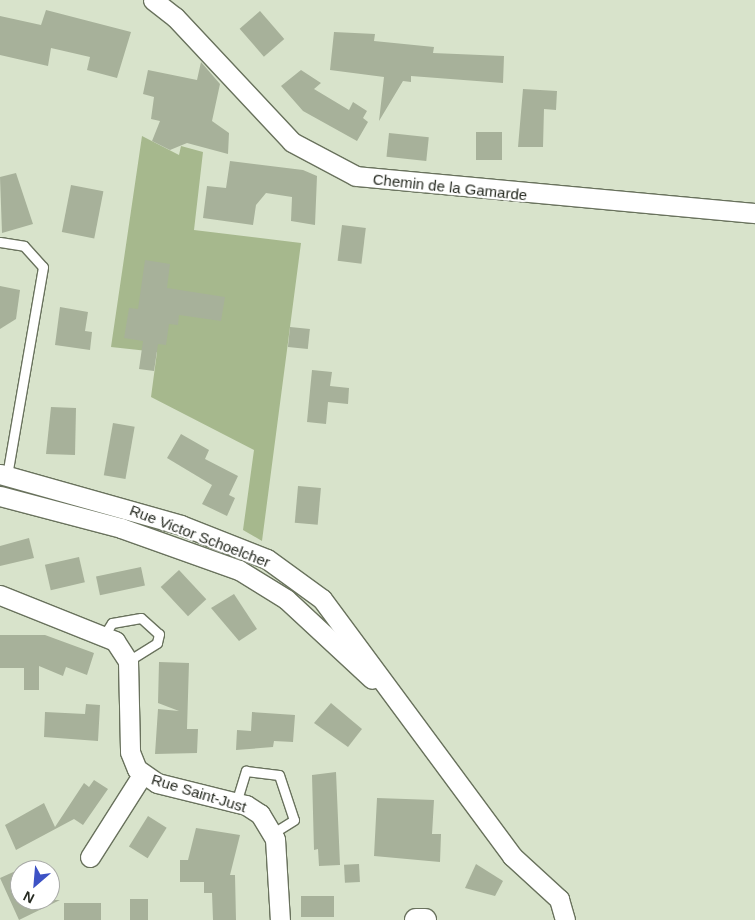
<!DOCTYPE html>
<html>
<head>
<meta charset="utf-8">
<style>
  body { margin:0 }
  #map { position:relative; width:755px; height:920px; overflow:hidden; background:#d8e3cb; font-family:Arial,sans-serif }
  div>[style] { position:absolute }
  .green>* { inset:0; background:#a6b88d }
  .building>* { inset:0; background:#a7b19a; transform-origin:0 0 }
  .roads { filter:drop-shadow(1px 0 #69725d) drop-shadow(-1px 0 #69725d) drop-shadow(0 1px #69725d) drop-shadow(0 -1px #69725d) }
  .service>* { height:9px; margin:-4.5px; padding:0 4.5px; transform-origin:4.5px; border-radius:4.5px; background:#fff }
  .minor>* { height:19px; margin:-9.5px; padding:0 9.5px; transform-origin:9.5px; border-radius:9.5px; background:#fff }
  .tertiary>* { height:22px; margin:-11px; padding:0 11px; transform-origin:11px; border-radius:11px; background:#fff }
  span { translate:-50% -50%; white-space:nowrap; text-align:center; line-height:1.15; -webkit-text-stroke:4.5px #fff; paint-order:stroke }
  .street-label { font-size:15px; color:#262a21 }
  .north { position:absolute; left:10px; top:860px; width:50px; height:50px; box-sizing:border-box; background:#fff; border:1px solid #a8aaa6; border-radius:50%; rotate:207deg; font-size:14px; font-weight:700; line-height:20px; text-align:center; color:#262a21 }
  .north::after { content:''; display:block; margin:auto; width:18px; height:22px; background:#3d52c5; clip-path:polygon(50% 0,100% 100%,50% 72%,0 100%) }
</style>
</head>
<body>
<div id="map">
  <div class="green">
    <div style="clip-path:polygon(142px 136px,179px 155px,181px 146px,203px 152px,194px 230px,301px 243px,262px 541px,243px 530px,254px 450px,151px 397px,157px 352px,111px 347px)"></div>
  </div>
  <div class="building">
    <div style="clip-path:polygon(46px 10px,131px 32px,117px 78px,87px 70px,90px 57px,51px 48px,48px 66px,0 55px,0 16px,41px 25px)"></div>
    <div style="left:260px;top:11px;width:37px;height:27px;rotate:49deg"></div>
    <div style="clip-path:polygon(334px 32px,375px 34px,374px 41px,434px 47px,433px 53px,504px 56px,503px 83px,411px 76px,411px 82px,403px 81px,379px 121px,384px 77px,330px 70px)"></div>
    <div style="clip-path:polygon(201px 62px,220px 84px,212px 121px,229px 133px,228px 154px,187px 143px,170px 150px,152px 141px,160px 121px,151px 119px,154px 97px,143px 94px,148px 70px,197px 80px)"></div>
    <div style="clip-path:polygon(301px 70px,321px 83px,314px 89px,349px 110px,353px 102px,367px 111px,363px 118px,368px 122px,357px 141px,303px 111px,281px 86px)"></div>
    <div style="clip-path:polygon(523px 89px,557px 91px,556px 110px,544px 109px,543px 147px,518px 147px)"></div>
    <div style="left:476px;top:132px;width:26px;height:28px"></div>
    <div style="left:389px;top:133px;width:40px;height:24px;rotate:6deg"></div>
    <div style="clip-path:polygon(230px 161px,303px 170px,317px 176px,315px 225px,291px 221px,292px 197px,266px 193px,256px 205px,253px 225px,203px 218px,207px 186px,226px 188px)"></div>
    <div style="clip-path:polygon(16px 173px,33px 224px,2px 233px,0 177px)"></div>
    <div style="left:71px;top:185px;width:33px;height:48px;rotate:11deg"></div>
    <div style="left:342px;top:225px;width:24px;height:36px;rotate:7deg"></div>
    <div style="clip-path:polygon(145px 260px,170px 264px,167px 288px,225px 297px,221px 321px,179px 315px,178px 325px,169px 324px,166px 345px,158px 344px,154px 371px,139px 369px,143px 341px,124px 338px,129px 308px,138px 309px)"></div>
    <div style="clip-path:polygon(0 286px,20px 290px,16px 319px,0 329px)"></div>
    <div style="clip-path:polygon(60px 307px,88px 312px,85px 331px,92px 332px,90px 350px,55px 345px)"></div>
    <div style="left:290px;top:327px;width:20px;height:20px;rotate:6deg"></div>
    <div style="clip-path:polygon(312px 370px,332px 372px,330px 386px,349px 388px,348px 404px,328px 402px,326px 424px,307px 422px)"></div>
    <div style="clip-path:polygon(51px 407px,76px 408px,75px 455px,46px 454px)"></div>
    <div style="left:113px;top:423px;width:22px;height:53px;rotate:10deg"></div>
    <div style="clip-path:polygon(181px 434px,209px 450px,205px 459px,238px 476px,229px 495px,235px 498px,227px 516px,202px 504px,212px 485px,167px 458px)"></div>
    <div style="left:298px;top:486px;width:23px;height:37px;rotate:5deg"></div>
    <div style="clip-path:polygon(29px 538px,34px 558px,0 566px,0 546px)"></div>
    <div style="left:79px;top:557px;width:26px;height:35px;rotate:77deg"></div>
    <div style="left:141px;top:567px;width:19px;height:46px;rotate:78deg"></div>
    <div style="left:179px;top:570px;width:40px;height:25px;rotate:47deg"></div>
    <div style="clip-path:polygon(234px 594px,257px 629px,239px 641px,211px 608px)"></div>
    <div style="clip-path:polygon(0 635px,45px 635px,94px 653px,87px 675px,66px 667px,63px 676px,39px 666px,39px 690px,24px 690px,24px 668px,0 668px)"></div>
    <div style="clip-path:polygon(159px 662px,189px 663px,187px 729px,198px 729px,197px 753px,155px 754px,158px 709px,179px 711px,158px 703px)"></div>
    <div style="clip-path:polygon(331px 703px,362px 729px,348px 747px,314px 723px)"></div>
    <div style="clip-path:polygon(86px 704px,100px 705px,98px 741px,44px 737px,45px 712px,85px 714px)"></div>
    <div style="clip-path:polygon(252px 712px,295px 715px,293px 742px,274px 741px,273px 747px,236px 750px,237px 730px,251px 731px)"></div>
    <div style="clip-path:polygon(336px 772px,340px 865px,319px 866px,318px 849px,314px 850px,312px 775px)"></div>
    <div style="clip-path:polygon(94px 780px,108px 789px,83px 825px,74px 819px,16px 850px,5px 825px,44px 803px,55px 827px,84px 783px,89px 787px)"></div>
    <div style="clip-path:polygon(377px 798px,434px 800px,432px 834px,441px 834px,440px 862px,374px 856px)"></div>
    <div style="left:148px;top:816px;width:22px;height:36px;rotate:32deg"></div>
    <div style="clip-path:polygon(196px 828px,240px 835px,230px 875px,235px 875px,236px 920px,213px 920px,212px 893px,204px 893px,204px 882px,180px 882px,180px 860px,188px 860px)"></div>
    <div style="left:359px;top:864px;width:18px;height:15px;rotate:87deg"></div>
    <div style="clip-path:polygon(476px 864px,503px 881px,495px 896px,465px 888px)"></div>
    <div style="clip-path:polygon(20px 869px,20px 900px,60px 900px,19px 920px,0 878px)"></div>
    <div style="left:334px;top:896px;width:21px;height:33px;rotate:90deg"></div>
    <div style="left:130px;top:899px;width:18px;height:21px"></div>
    <div style="left:101px;top:903px;width:17px;height:37px;rotate:90deg"></div>
  </div>
  <div class="roads">
    <div class="service">
      <div style="left:0;top:242px;width:24px;rotate:9deg"></div>
      <div style="left:24px;top:246px;width:28px;rotate:48deg"></div>
      <div style="left:43px;top:267px;width:211px;rotate:99.8deg"></div>
      <div style="left:105px;top:634px;width:13px;rotate:-58deg"></div>
      <div style="left:112px;top:623px;width:29px;rotate:-10deg"></div>
      <div style="left:141px;top:618px;width:24px;rotate:42deg"></div>
      <div style="left:159px;top:634px;width:9px;rotate:103deg"></div>
      <div style="left:157px;top:643px;width:34px;rotate:148deg"></div>
      <div style="left:236px;top:803px;width:34px;rotate:-73deg"></div>
      <div style="left:246px;top:771px;width:33px;rotate:7deg"></div>
      <div style="left:279px;top:775px;width:47px;rotate:71.6deg"></div>
      <div style="left:294px;top:820px;width:25px;rotate:148deg"></div>
    </div>
    <div class="minor">
      <div style="left:153px;top:0;width:28px;rotate:38deg"></div>
      <div style="left:175px;top:17px;width:171px;rotate:46.9deg"></div>
      <div style="left:292px;top:142px;width:72px;rotate:28deg"></div>
      <div style="left:356px;top:176px;width:401px;rotate:5.3deg"></div>
      <div style="left:0;top:474px;width:188px;rotate:15.7deg"></div>
      <div style="left:181px;top:525px;width:92px;rotate:21.6deg"></div>
      <div style="left:267px;top:559px;width:68px;rotate:36deg"></div>
      <div style="left:322px;top:599px;width:320px;rotate:53.5deg"></div>
      <div style="left:512px;top:856px;width:64px;rotate:42.5deg"></div>
      <div style="left:559px;top:899px;width:22px;rotate:74deg"></div>
      <div style="left:0;top:496px;width:125px;rotate:14.8deg"></div>
      <div style="left:121px;top:528px;width:125px;rotate:19.6deg"></div>
      <div style="left:239px;top:570px;width:55px;rotate:31.7deg"></div>
      <div style="left:286px;top:599px;width:117px;rotate:42.9deg"></div>
      <div style="left:0;top:595px;width:124px;rotate:21.8deg"></div>
      <div style="left:115px;top:641px;width:24px;rotate:57deg"></div>
      <div style="left:128px;top:661px;width:91px;rotate:88.7deg"></div>
      <div style="left:130px;top:752px;width:18px;rotate:68deg"></div>
      <div style="left:137px;top:769px;width:24px;rotate:35deg"></div>
      <div style="left:157px;top:783px;width:92px;rotate:13.9deg"></div>
      <div style="left:246px;top:805px;width:17px;rotate:33deg"></div>
      <div style="left:260px;top:814px;width:29px;rotate:59deg"></div>
      <div style="left:275px;top:839px;width:81px;rotate:86.5deg"></div>
      <div style="left:90px;top:857px;width:97px;rotate:-57.6deg"></div>
    </div>
    <div class="tertiary">
      <div style="left:416px;top:920px;width:9px"></div>
    </div>
  </div>
  <div class="street-label">
    <span style="left:450px;top:187px;rotate:6deg">Chemin de la Gamarde</span>
    <span style="left:200px;top:536px;rotate:21deg">Rue Victor Schoelcher</span>
    <span style="left:199px;top:793px;rotate:17deg">Rue Saint-Just</span>
  </div>
  <div class="north">N</div>
</div>
</body>
</html>
